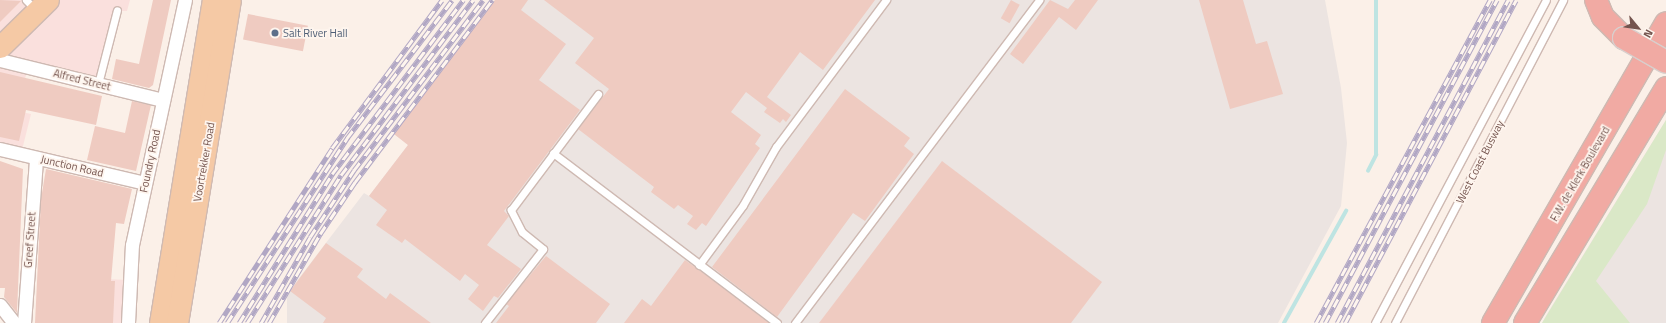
<!DOCTYPE html>
<html>
<head>
<meta charset="utf-8">
<style>
  body { margin:0 }
  #map { position:relative; width:1666px; height:323px; overflow:hidden; background:#fbf0e8; font-family:"Titillium Web",sans-serif }
  div>[style] { position:absolute }
  .commercial>* { inset:0; background:#fae0dd; transform-origin:0 0 }
  .industrial>* { inset:0; background:#ece4e1 }
  .green>* { inset:0; background:#dae8c7 }
  .stream>* { height:3.5px; margin:-1.75px; padding:0 1.75px; transform-origin:1.75px; border-radius:1.75px; background:#bee4e2 }
  .building>* { inset:0; background:#efcbc1; transform-origin:0 0 }
  .roads { filter:drop-shadow(1px 0 #ceb9b2) drop-shadow(-1px 0 #ceb9b2) drop-shadow(0 1px #ceb9b2) drop-shadow(0 -1px #ceb9b2) }
  .lane>* { height:7px; margin:-3.5px; padding:0 3.5px; transform-origin:3.5px; border-radius:3.5px; background:#fff }
  .street>* { height:13px; margin:-6.5px; padding:0 6.5px; transform-origin:6.5px; border-radius:6.5px; background:#fff }
  .primary>* { height:21px; margin:-10.5px; padding:0 10.5px; transform-origin:10.5px; border-radius:10.5px; background:#f5c9a5 }
  .highway>* { height:22px; margin:-11px; padding:0 11px; transform-origin:11px; border-radius:11px; background:#f1aaa3 }
  .rail>* { height:4.5px; margin-top:-2.25px; transform-origin:0; background:repeating-linear-gradient(90deg,#fef5ee 0 9px,#b1a7c4 0 18px); box-sizing:border-box; border-block:1px solid #b1a7c4 }
  .bridges { filter:drop-shadow(1px 0 #d8cfcd) drop-shadow(-1px 0 #d8cfcd) drop-shadow(0 1px #d8cfcd) drop-shadow(0 -1px #d8cfcd) }
  .highway-bridge>* { height:22px; margin:-11px; padding:0 11px; transform-origin:11px; border-radius:11px; background:#f1aaa3 }
  .dots>* { width:11px; height:11px; translate:-50% -50%; box-sizing:border-box; border:2px solid #fef5ee; border-radius:50% }
  span { translate:-50% -50%; white-space:nowrap; text-align:center; line-height:1.15; -webkit-text-stroke:3.5px #fef5ee; paint-order:stroke }
  .service-label { font-size:11px; color:#4e5e75 }
  .left { translate:0 -50%; text-align:left }
  .street-label { font-size:11px; color:#74544e }
  .north { position:absolute; left:1618px; top:8px; width:40px; height:40px; -webkit-text-stroke:3px #fef5ee; paint-order:stroke; rotate:119deg; font-size:11px; font-weight:700; line-height:16px; text-align:center; color:#74544e }
  .north::after { content:''; display:block; margin:auto; width:14px; height:18px; background:#74544e; clip-path:polygon(50% 0,100% 100%,50% 72%,0 100%) }
</style>
</head>
<body>
<div id="map">
  <div class="commercial">
    <div style="clip-path:polygon(0 0,130px 0,127px 11px,117px 11px,98px 84px,28px 67px,17px 111px,31px 114px,21px 154px,0 149px)"></div>
    <div style="left:76px;top:278px;width:54px;height:45px;rotate:2deg"></div>
  </div>
  <div class="industrial">
    <div style="clip-path:polygon(495px 0,1325px 0,1341px 88px,1347px 143px,1341px 206px,1278px 323px,287px 323px,287px 294px,364px 193px,369px 196px,408px 145px,394px 134px)"></div>
    <div style="clip-path:polygon(1666px 120px,1666px 323px,1542px 323px,1547px 314px)"></div>
  </div>
  <div class="green">
    <div style="clip-path:polygon(1666px 120px,1666px 150px,1647px 204px,1596px 281px,1630px 323px,1542px 323px)"></div>
  </div>
  <div class="stream">
    <div style="left:1368px;top:171px;width:18px;rotate:-63deg"></div>
    <div style="left:1376px;top:155px;width:155px;rotate:-90deg"></div>
    <div style="left:1284px;top:323px;width:128px;rotate:-61deg"></div>
  </div>
  <div class="building">
    <div style="clip-path:polygon(0 0,21px 1px,0 22px)"></div>
    <div style="clip-path:polygon(153px 0,171px 0,153px 85px,149px 88px,112px 79px,116px 59px,139px 64px)"></div>
    <div style="clip-path:polygon(495px 0,528px 0,521px 10px,566px 44px,539px 80px,580px 110px,504px 211px,509px 216px,487px 245px,521px 269px,498px 298px,494px 296px,483px 311px,468px 299px,479px 285px,465px 274px,460px 281px,405px 239px,402px 243px,376px 225px,387px 210px,369px 196px,408px 145px,394px 134px)"></div>
    <div style="clip-path:polygon(544px 0,875px 0,823px 70px,800px 52px,767px 97px,791px 115px,786px 122px,783px 119px,780px 123px,764px 112px,767px 108px,746px 92px,731px 112px,761px 135px,755px 144px,760px 148px,706px 226px,702px 223px,696px 230px,687px 224px,693px 216px,678px 205px,674px 209px,651px 192px,654px 187px,578px 129px,609px 89px,575px 63px,594px 38px)"></div>
    <div style="left:1011px;top:0;width:10px;height:21px;rotate:29deg"></div>
    <div style="clip-path:polygon(1050px 0,1068px 9px,1075px 0,1098px 0,1076px 30px,1059px 17px,1023px 64px,1010px 54px)"></div>
    <div style="clip-path:polygon(1199px 0,1243px 0,1256px 44px,1267px 41px,1283px 94px,1230px 109px)"></div>
    <div style="left:248px;top:14px;width:61px;height:26px;rotate:11deg"></div>
    <div style="clip-path:polygon(0 72px,102px 96px,96px 125px,26px 110px,19px 141px,0 137px)"></div>
    <div style="clip-path:polygon(845px 89px,910px 138px,904px 146px,914px 154px,865px 221px,853px 213px,777px 317px,712px 267px)"></div>
    <div style="clip-path:polygon(132px 101px,151px 105px,136px 171px,87px 160px,95px 126px,125px 133px)"></div>
    <div style="clip-path:polygon(0 161px,23px 169px,17px 313px,4px 297px,5px 288px,0 288px)"></div>
    <div style="clip-path:polygon(942px 161px,1102px 282px,1071px 323px,819px 323px)"></div>
    <div style="clip-path:polygon(46px 169px,132px 189px,124px 224px,116px 223px,111px 281px,115px 281px,113px 323px,35px 323px,41px 199px)"></div>
    <div style="clip-path:polygon(326px 243px,363px 269px,357px 277px,386px 299px,390px 293px,431px 323px,323px 323px,326px 318px,290px 291px)"></div>
    <div style="clip-path:polygon(546px 256px,610px 304px,596px 323px,496px 323px,509px 306px,506px 304px)"></div>
    <div style="clip-path:polygon(685px 260px,706px 275px,769px 323px,624px 323px,642px 299px,651px 306px)"></div>
  </div>
  <div class="roads">
    <div class="lane">
      <div style="left:26px;top:0;width:13px;rotate:45deg"></div>
      <div style="left:98px;top:84px;width:76px;rotate:-75.6deg"></div>
      <div style="left:553px;top:153px;width:281px;rotate:37.2deg"></div>
      <div style="left:699px;top:265px;width:74px;rotate:-53.7deg"></div>
      <div style="left:743px;top:205px;width:67px;rotate:-60.4deg"></div>
      <div style="left:776px;top:147px;width:184px;rotate:-53.2deg"></div>
      <div style="left:485px;top:323px;width:94px;rotate:-51.9deg"></div>
      <div style="left:543px;top:249px;width:27px;rotate:-141deg"></div>
      <div style="left:522px;top:232px;width:25px;rotate:-117deg"></div>
      <div style="left:511px;top:210px;width:145px;rotate:-53.1deg"></div>
      <div style="left:795px;top:323px;width:405px;rotate:-52.9deg"></div>
      <div style="left:1375px;top:323px;width:365px;rotate:-62.1deg"></div>
      <div style="left:1395px;top:323px;width:364px;rotate:-62.5deg"></div>
    </div>
    <div class="street">
      <div style="left:0;top:60px;width:168px;rotate:13.8deg"></div>
      <div style="left:0;top:149px;width:149px;rotate:13.2deg"></div>
      <div style="left:0;top:305px;width:23px;rotate:52deg"></div>
      <div style="left:24px;top:323px;width:165px;rotate:-85.8deg"></div>
      <div style="left:128px;top:323px;width:78px;rotate:-87.1deg"></div>
      <div style="left:132px;top:245px;width:251px;rotate:-77.8deg"></div>
    </div>
    <div class="primary">
      <div style="left:0;top:47px;width:67px;rotate:-44.4deg"></div>
      <div style="left:160px;top:323px;width:327px;rotate:-80.7deg"></div>
      <div style="left:177px;top:323px;width:327px;rotate:-80.7deg"></div>
    </div>
    <div class="highway">
      <div style="left:1596px;top:0;width:18px;rotate:68deg"></div>
      <div style="left:1603px;top:17px;width:30px;rotate:45deg"></div>
      <div style="left:1493px;top:323px;width:346px;rotate:-60deg"></div>
      <div style="left:1525px;top:323px;width:274px;rotate:-59deg"></div>
    </div>
  </div>
  <div class="rail">
    <div style="left:219px;top:323px;width:208px;rotate:-57.1deg"></div>
    <div style="left:332px;top:148px;width:184px;rotate:-53.4deg"></div>
    <div style="left:227px;top:323px;width:221px;rotate:-57deg"></div>
    <div style="left:347px;top:138px;width:173px;rotate:-52.7deg"></div>
    <div style="left:239px;top:323px;width:176px;rotate:-58deg"></div>
    <div style="left:332px;top:174px;width:218px;rotate:-53deg"></div>
    <div style="left:247px;top:323px;width:175px;rotate:-57.6deg"></div>
    <div style="left:341px;top:175px;width:219px;rotate:-53deg"></div>
    <div style="left:261px;top:323px;width:99px;rotate:-60.3deg"></div>
    <div style="left:310px;top:237px;width:80px;rotate:-56.7deg"></div>
    <div style="left:354px;top:170px;width:213px;rotate:-52.8deg"></div>
    <div style="left:269px;top:323px;width:103px;rotate:-60.2deg"></div>
    <div style="left:320px;top:234px;width:63px;rotate:-56.1deg"></div>
    <div style="left:355px;top:182px;width:228px;rotate:-53deg"></div>
    <div style="left:1316px;top:323px;width:367px;rotate:-61.7deg"></div>
    <div style="left:1325px;top:323px;width:366px;rotate:-62deg"></div>
    <div style="left:1337px;top:323px;width:365px;rotate:-62.1deg"></div>
    <div style="left:1345px;top:323px;width:365px;rotate:-62.1deg"></div>
  </div>
  <div class="bridges">
    <div class="highway-bridge">
      <div style="left:1624px;top:38px;width:48px;rotate:29.7deg"></div>
    </div>
  </div>
  <div class="dots">
    <div style="left:275px;top:33px;background:#5c6f8a"></div>
  </div>
  <div class="service-label">
    <span class="left" style="left:283px;top:33px">Salt River Hall</span>
  </div>
  <div class="street-label">
    <span style="left:82px;top:80px;rotate:14deg">Alfred Street</span>
    <span style="left:150px;top:161px;rotate:-78deg">Foundry Road</span>
    <span style="left:204px;top:162px;rotate:-80deg">Voortrekker Road</span>
    <span style="left:1480px;top:162px;rotate:-63deg">West Coast Busway</span>
    <span style="left:72px;top:166px;rotate:13deg">Junction Road</span>
    <span style="left:1580px;top:174px;rotate:-60deg">F.W. de Klerk Boulevard</span>
    <span style="left:30px;top:240px;rotate:-86deg">Greef Street</span>
  </div>
  <div class="north">N</div>
</div>
</body>
</html>
